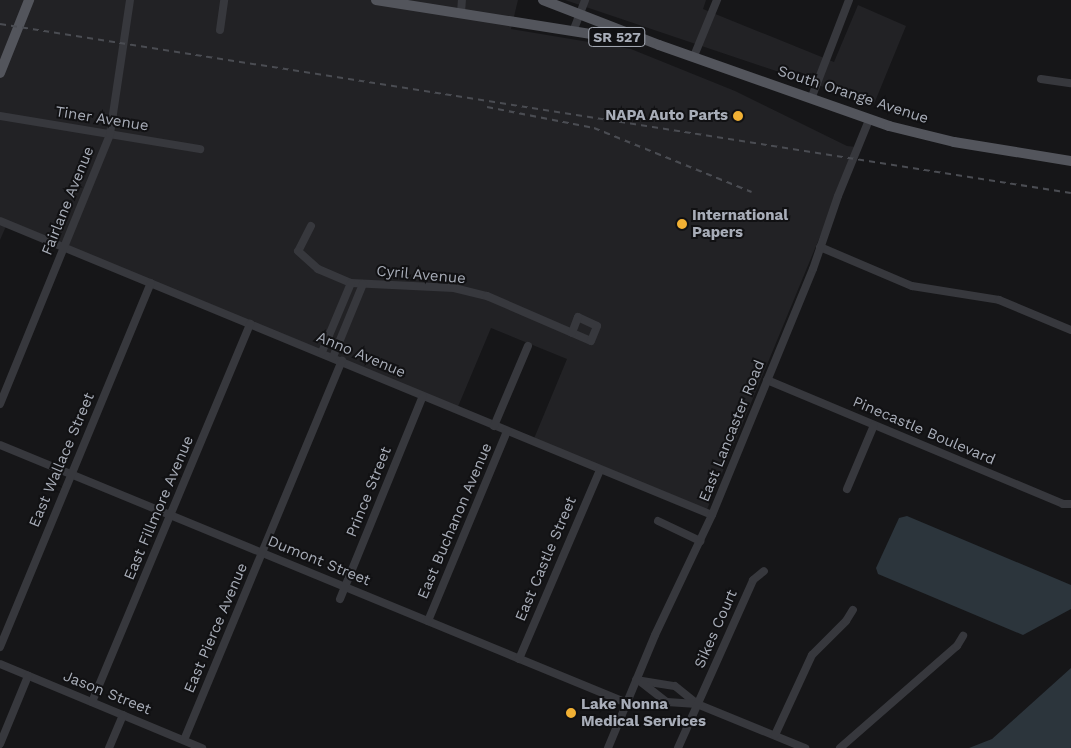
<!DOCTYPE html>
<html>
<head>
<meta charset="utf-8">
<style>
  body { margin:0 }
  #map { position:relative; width:1071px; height:748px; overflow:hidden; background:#161618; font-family:"Work Sans",sans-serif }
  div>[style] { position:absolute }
  .built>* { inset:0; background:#222225 }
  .water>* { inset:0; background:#2c353c }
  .minor>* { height:8px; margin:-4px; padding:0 4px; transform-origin:4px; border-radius:4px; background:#37383d }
  .major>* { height:10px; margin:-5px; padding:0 5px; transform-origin:5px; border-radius:5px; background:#53555c }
  .rail>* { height:2px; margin-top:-1px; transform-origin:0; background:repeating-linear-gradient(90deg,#4a4c52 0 6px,transparent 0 11px) }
  .dots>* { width:14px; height:14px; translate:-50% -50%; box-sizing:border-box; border:2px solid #111113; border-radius:50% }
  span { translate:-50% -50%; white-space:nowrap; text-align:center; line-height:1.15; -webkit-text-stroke:4px #111113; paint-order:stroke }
  .shield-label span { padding:1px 4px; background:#111113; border:1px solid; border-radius:4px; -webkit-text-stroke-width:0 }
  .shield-label { font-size:14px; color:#a8adb8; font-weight:700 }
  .street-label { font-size:15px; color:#a8adb8 }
  .poi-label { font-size:15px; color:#a8adb8; font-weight:700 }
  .right { translate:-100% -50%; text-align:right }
  .left { translate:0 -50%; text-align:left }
</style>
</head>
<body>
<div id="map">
  <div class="built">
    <div style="clip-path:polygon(0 0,518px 0,511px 29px,631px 49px,735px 91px,847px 146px,857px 147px,706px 512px,533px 441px,567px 359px,491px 328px,457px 409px,7px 224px,0 240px)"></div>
    <div style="clip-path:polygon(565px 0,706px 0,703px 9px,834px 62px,858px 5px,906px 26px,874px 104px)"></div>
  </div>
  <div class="water">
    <div style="clip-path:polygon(907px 516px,1071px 585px,1071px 609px,1023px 635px,878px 574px,876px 568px,899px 518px)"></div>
    <div style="clip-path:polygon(1071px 668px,1071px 748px,969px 748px,992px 739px)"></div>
  </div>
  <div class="minor">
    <div style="left:461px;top:13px;width:13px;rotate:-86deg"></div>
    <div style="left:574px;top:29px;width:31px;rotate:-69deg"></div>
    <div style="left:220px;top:30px;width:30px;rotate:-82deg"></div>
    <div style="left:694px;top:56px;width:61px;rotate:-67.7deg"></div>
    <div style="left:1041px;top:79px;width:30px;rotate:8deg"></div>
    <div style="left:811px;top:99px;width:106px;rotate:-69deg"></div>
    <div style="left:0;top:116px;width:203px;rotate:9.4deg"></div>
    <div style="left:0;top:221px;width:770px;rotate:22.44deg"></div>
    <div style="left:311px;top:226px;width:28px;rotate:117deg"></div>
    <div style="left:298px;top:251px;width:27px;rotate:42deg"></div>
    <div style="left:318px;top:269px;width:36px;rotate:23deg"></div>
    <div style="left:351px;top:283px;width:103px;rotate:2.8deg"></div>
    <div style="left:454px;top:288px;width:34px;rotate:14deg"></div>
    <div style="left:487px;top:296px;width:113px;rotate:23.4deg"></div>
    <div style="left:591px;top:341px;width:16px;rotate:-68deg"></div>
    <div style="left:597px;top:326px;width:21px;rotate:-155deg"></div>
    <div style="left:578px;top:317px;width:17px;rotate:111deg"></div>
    <div style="left:820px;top:247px;width:100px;rotate:23deg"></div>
    <div style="left:912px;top:286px;width:88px;rotate:9.1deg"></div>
    <div style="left:999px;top:300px;width:78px;rotate:22.6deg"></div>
    <div style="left:322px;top:352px;width:75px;rotate:-67.2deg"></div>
    <div style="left:333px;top:357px;width:79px;rotate:-67.7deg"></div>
    <div style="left:767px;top:380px;width:321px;rotate:22.7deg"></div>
    <div style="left:1063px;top:504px;width:8px"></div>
    <div style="left:0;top:404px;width:292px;rotate:-67.8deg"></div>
    <div style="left:110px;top:134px;width:135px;rotate:-81.5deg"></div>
    <div style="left:494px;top:426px;width:87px;rotate:-67deg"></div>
    <div style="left:0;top:445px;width:678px;rotate:22.37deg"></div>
    <div style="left:847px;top:489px;width:69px;rotate:-67.1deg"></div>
    <div style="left:658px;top:521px;width:47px;rotate:25.5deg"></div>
    <div style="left:340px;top:599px;width:219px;rotate:-67.8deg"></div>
    <div style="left:428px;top:621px;width:206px;rotate:-67.4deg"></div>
    <div style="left:0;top:647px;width:394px;rotate:-67.5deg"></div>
    <div style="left:519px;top:659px;width:206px;rotate:-66.8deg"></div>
    <div style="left:0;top:664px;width:219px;rotate:22.6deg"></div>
    <div style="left:636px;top:680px;width:39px;rotate:9deg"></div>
    <div style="left:675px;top:686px;width:28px;rotate:39deg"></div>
    <div style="left:697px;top:704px;width:117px;rotate:22.2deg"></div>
    <div style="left:641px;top:682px;width:33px;rotate:38deg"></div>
    <div style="left:667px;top:702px;width:30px;rotate:4deg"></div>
    <div style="left:92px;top:702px;width:410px;rotate:-67.3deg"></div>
    <div style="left:775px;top:735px;width:88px;rotate:-65.2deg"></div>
    <div style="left:812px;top:655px;width:48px;rotate:-45deg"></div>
    <div style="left:846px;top:621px;width:13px;rotate:-58deg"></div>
    <div style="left:184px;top:740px;width:411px;rotate:-67.4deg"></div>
    <div style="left:0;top:744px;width:74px;rotate:-67.6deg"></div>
    <div style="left:109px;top:748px;width:36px;rotate:-67deg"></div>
    <div style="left:608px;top:748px;width:122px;rotate:-67.4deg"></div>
    <div style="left:655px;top:635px;width:133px;rotate:-64.6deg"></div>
    <div style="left:712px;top:515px;width:266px;rotate:-67.7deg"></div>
    <div style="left:813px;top:269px;width:77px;rotate:-71.1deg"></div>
    <div style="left:838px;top:196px;width:82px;rotate:-67.8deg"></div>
    <div style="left:678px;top:748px;width:184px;rotate:-65.9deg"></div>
    <div style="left:753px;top:580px;width:14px;rotate:-39deg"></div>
    <div style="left:840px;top:748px;width:155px;rotate:-41.1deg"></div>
    <div style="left:957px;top:646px;width:12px;rotate:-59deg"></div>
  </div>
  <div class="major">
    <div style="left:376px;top:0;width:263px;rotate:9deg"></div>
    <div style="left:543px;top:0;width:124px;rotate:21.2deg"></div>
    <div style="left:659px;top:45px;width:244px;rotate:19.4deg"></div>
    <div style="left:889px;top:126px;width:67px;rotate:13.8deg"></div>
    <div style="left:954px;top:142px;width:119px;rotate:9.2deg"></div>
    <div style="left:0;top:73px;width:79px;rotate:-68.3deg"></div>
  </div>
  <div class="rail">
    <div style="left:0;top:24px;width:1084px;rotate:8.97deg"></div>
    <div style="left:487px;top:107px;width:109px;rotate:11.1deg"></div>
    <div style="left:594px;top:128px;width:170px;rotate:22.1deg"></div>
  </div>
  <div class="dots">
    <div style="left:738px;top:116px;background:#f2b134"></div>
    <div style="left:682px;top:224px;background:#f2b134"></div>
    <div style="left:571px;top:713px;background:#f2b134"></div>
  </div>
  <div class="shield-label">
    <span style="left:617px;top:37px">SR 527</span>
  </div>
  <div class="street-label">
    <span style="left:853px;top:95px;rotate:18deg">South Orange Avenue</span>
    <span style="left:102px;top:119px;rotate:9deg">Tiner Avenue</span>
    <span style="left:68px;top:201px;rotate:-68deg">Fairlane Avenue</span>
    <span style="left:421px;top:275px;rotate:5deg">Cyril Avenue</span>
    <span style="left:361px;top:355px;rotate:23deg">Anno Avenue</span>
    <span style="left:732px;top:431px;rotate:-68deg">East Lancaster Road</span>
    <span style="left:924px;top:431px;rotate:23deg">Pinecastle Boulevard</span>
    <span style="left:62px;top:460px;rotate:-67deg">East Wallace Street</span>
    <span style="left:369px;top:492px;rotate:-68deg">Prince Street</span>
    <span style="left:159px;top:508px;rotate:-67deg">East Fillmore Avenue</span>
    <span style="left:455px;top:521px;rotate:-67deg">East Buchanon Avenue</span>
    <span style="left:546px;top:559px;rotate:-67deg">East Castle Street</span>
    <span style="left:319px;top:561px;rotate:22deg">Dumont Street</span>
    <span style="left:216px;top:628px;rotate:-67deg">East Pierce Avenue</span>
    <span style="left:716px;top:629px;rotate:-66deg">Sikes Court</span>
    <span style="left:107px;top:693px;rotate:22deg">Jason Street</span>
  </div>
  <div class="poi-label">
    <span class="right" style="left:728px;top:116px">NAPA Auto Parts</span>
    <span class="left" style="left:692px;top:224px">International<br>Papers</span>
    <span class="left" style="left:581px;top:713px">Lake Nonna<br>Medical Services</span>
  </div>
</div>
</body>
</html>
